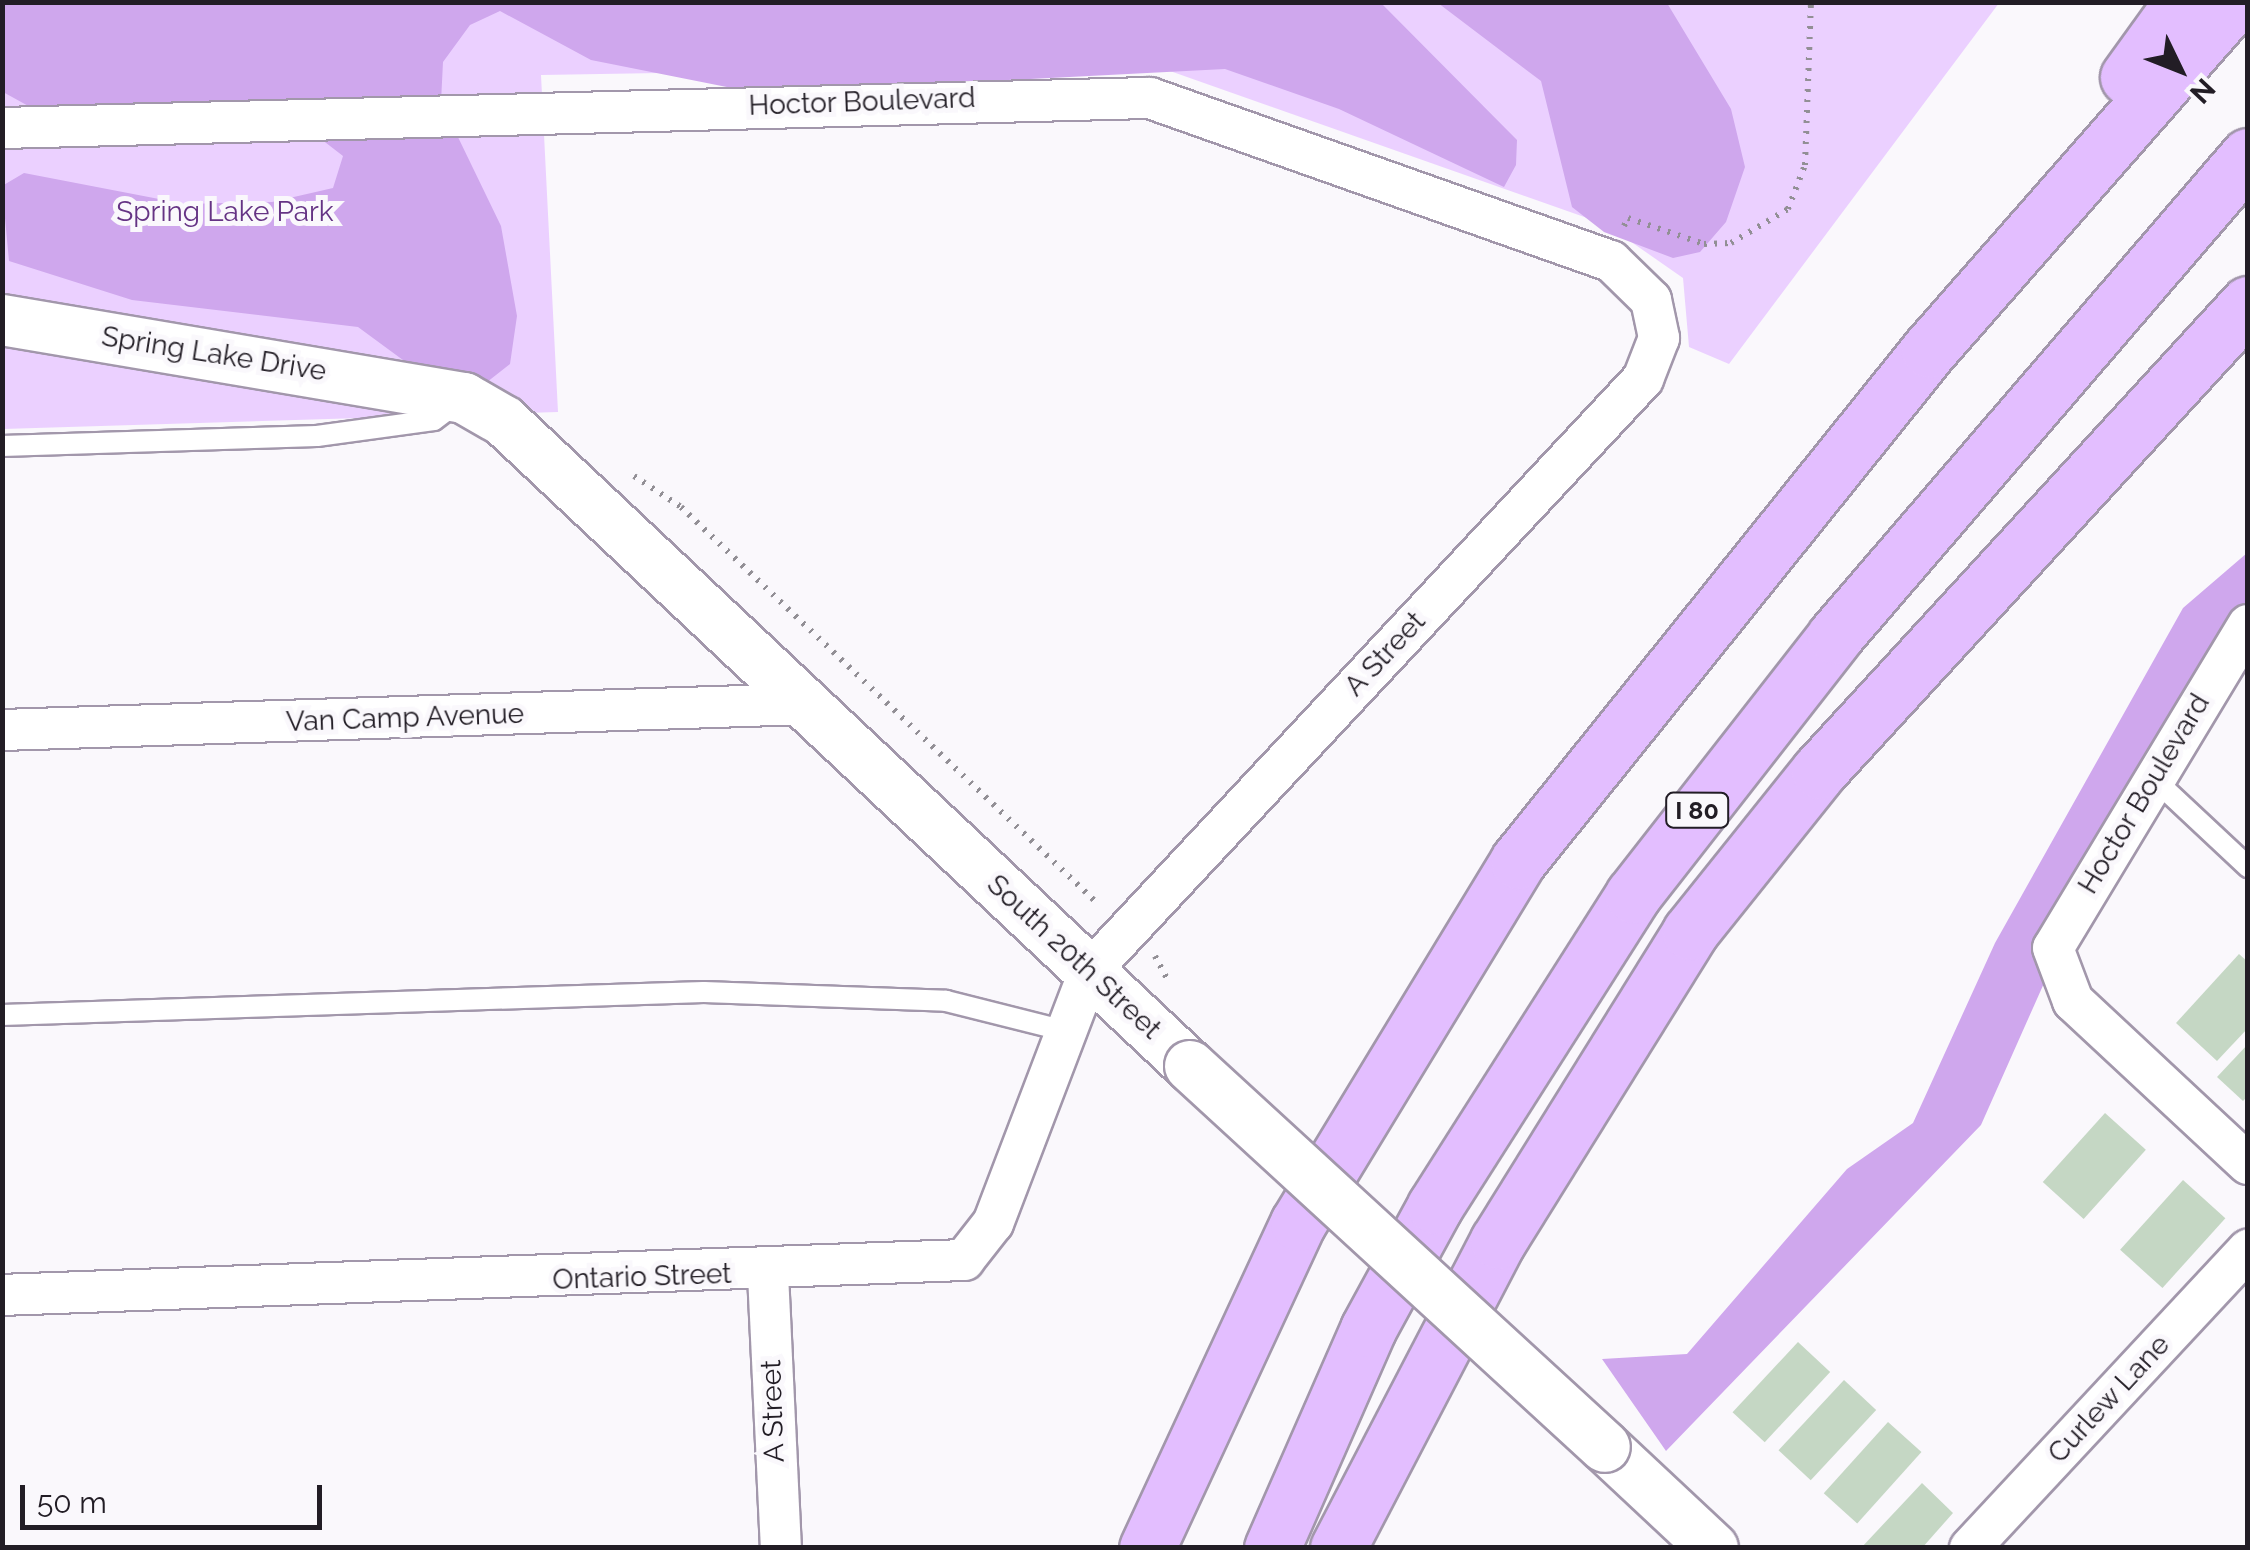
<!DOCTYPE html>
<html>
<head>
<meta charset="utf-8">
<style>
  body { margin:0 }
  #map { position:relative; width:2250px; height:1550px; overflow:hidden; background:#faf8fc; font-family:Raleway,sans-serif }
  div>[style] { position:absolute }
  .green>* { inset:0; background:#ebd0ff }
  .forest>* { inset:0; background:#cfa7ed }
  .building>* { inset:0; background:#c5d7c4; transform-origin:0 0 }
  .path>* { height:6px; margin-top:-3px; transform-origin:0; background:repeating-linear-gradient(90deg,#928f95 0 2.5px,transparent 0 10.5px) }
  .roads { filter:drop-shadow(2px 0 #a297ab) drop-shadow(-2px 0 #a297ab) drop-shadow(0 2px #a297ab) drop-shadow(0 -2px #a297ab) }
  .service>* { height:20px; margin:-10px; padding:0 10px; transform-origin:10px; border-radius:10px; background:#fff }
  .minor>* { height:40px; margin:-20px; padding:0 20px; transform-origin:20px; border-radius:20px; background:#fff }
  .tertiary>* { height:50px; margin:-25px; padding:0 25px; transform-origin:25px; border-radius:25px; background:#fff }
  .motorway>* { height:55px; margin:-27.5px; padding:0 27.5px; transform-origin:27.5px; border-radius:27.5px; background:#e3beff }
  .bridges { filter:drop-shadow(2px 0 #a297ab) drop-shadow(-2px 0 #a297ab) drop-shadow(0 2px #a297ab) drop-shadow(0 -2px #a297ab) }
  .tertiary-bridge>* { height:50px; margin:-25px; padding:0 25px; transform-origin:25px; border-radius:25px; background:#fff }
  span { translate:-50% -50%; white-space:nowrap; text-align:center; line-height:1.15; -webkit-text-stroke:10px #faf8fc; paint-order:stroke }
  .shield-label span { padding:2px 8px; background:#faf8fc; border:2px solid; border-radius:8px; -webkit-text-stroke-width:0 }
  .shield-label { font-size:25px; color:#221d25; font-weight:700 }
  .street-label { font-size:28px; color:#221d25 }
  .park-label { font-size:28px; color:#653384 }
  .frame { position:absolute; inset:0; border:5px solid #221d25; pointer-events:none }
  .north { position:absolute; left:2130px; top:20px; width:100px; height:100px; -webkit-text-stroke:8px #faf8fc; paint-order:stroke; rotate:133deg; font-size:28px; font-weight:700; line-height:40px; text-align:center; color:#221d25 }
  .north::after { content:''; display:block; margin:auto; width:35px; height:45px; background:#221d25; clip-path:polygon(50% 0,100% 100%,50% 72%,0 100%) }
  .scale { position:absolute; left:20px; top:1485px; width:302px; height:45px; box-sizing:border-box; border:5px solid #221d25; border-top:0; padding-left:12px; font-size:30px; line-height:35px; white-space:nowrap; color:#221d25; -webkit-text-stroke:8px #faf8fc; paint-order:stroke }
</style>
</head>
<body>
<div id="map">
  <div class="green">
    <div style="clip-path:polygon(2px 3px,1999px 3px,1729px 364px,1689px 347px,1683px 278px,1607px 225px,1153px 65px,541px 75px,558px 412px,3px 429px)"></div>
  </div>
  <div class="forest">
    <div style="clip-path:polygon(3px 2px,1381px 3px,1517px 140px,1516px 165px,1504px 187px,1339px 109px,1225px 69px,757px 93px,591px 60px,500px 11px,470px 25px,443px 62px,441px 102px,501px 226px,517px 316px,510px 364px,482px 386px,407px 363px,358px 327px,132px 300px,9px 261px,2px 186px,24px 173px,185px 204px,272px 202px,333px 188px,343px 156px,321px 139px,32px 108px,3px 92px)"></div>
    <div style="clip-path:polygon(1438px 3px,1667px 3px,1731px 109px,1745px 167px,1726px 222px,1700px 252px,1673px 258px,1604px 232px,1572px 207px,1541px 81px)"></div>
    <div style="clip-path:polygon(2247px 553px,2247px 609px,2220px 634px,2148px 749px,1981px 1125px,1666px 1451px,1602px 1359px,1687px 1354px,1847px 1169px,1913px 1123px,1995px 943px,2183px 608px)"></div>
  </div>
  <div class="building">
    <div style="clip-path:polygon(2239px 954px,2248px 962px,2248px 1028px,2217px 1061px,2176px 1023px)"></div>
    <div style="clip-path:polygon(2248px 1044px,2248px 1096px,2243px 1101px,2217px 1077px)"></div>
    <div style="left:2105px;top:1113px;width:55px;height:93px;rotate:42deg"></div>
    <div style="left:2183px;top:1180px;width:57px;height:94px;rotate:42deg"></div>
    <div style="left:1798px;top:1342px;width:44px;height:96px;rotate:43deg"></div>
    <div style="left:1844px;top:1380px;width:44px;height:96px;rotate:43deg"></div>
    <div style="left:1888px;top:1422px;width:45px;height:96px;rotate:42deg"></div>
    <div style="clip-path:polygon(1922px 1483px,1953px 1513px,1922px 1548px,1861px 1548px)"></div>
  </div>
  <div class="path">
    <div style="left:1624px;top:226px;width:9px;rotate:-63deg"></div>
    <div style="left:1628px;top:218px;width:80px;rotate:18.9deg"></div>
    <div style="left:1704px;top:244px;width:27px;rotate:-2deg"></div>
    <div style="left:1731px;top:243px;width:66px;rotate:-30.8deg"></div>
    <div style="left:1788px;top:209px;width:47px;rotate:-68.9deg"></div>
    <div style="left:1805px;top:165px;width:163px;rotate:-87.9deg"></div>
    <div style="left:634px;top:476px;width:56px;rotate:33.4deg"></div>
    <div style="left:681px;top:507px;width:576px;rotate:43.59deg"></div>
    <div style="left:1155px;top:956px;width:27px;rotate:62deg"></div>
  </div>
  <div class="roads">
    <div class="service">
      <div style="left:2px;top:446px;width:315px;rotate:-1.8deg"></div>
      <div style="left:317px;top:436px;width:118px;rotate:-7.8deg"></div>
      <div style="left:434px;top:420px;width:30px;rotate:-37deg"></div>
      <div style="left:2154px;top:779px;width:129px;rotate:43.1deg"></div>
      <div style="left:2px;top:1015px;width:702px;rotate:-1.88deg"></div>
      <div style="left:704px;top:992px;width:242px;rotate:2.1deg"></div>
      <div style="left:946px;top:1001px;width:123px;rotate:14.1deg"></div>
    </div>
    <div class="minor">
      <div style="left:2px;top:128px;width:1148px;rotate:-1.5deg"></div>
      <div style="left:1150px;top:98px;width:489px;rotate:19.5deg"></div>
      <div style="left:1611px;top:261px;width:56px;rotate:44.3deg"></div>
      <div style="left:1651px;top:300px;width:39px;rotate:78deg"></div>
      <div style="left:1659px;top:338px;width:44px;rotate:111.3deg"></div>
      <div style="left:1643px;top:379px;width:812px;rotate:133.05deg"></div>
      <div style="left:1089px;top:972px;width:269px;rotate:110.9deg"></div>
      <div style="left:993px;top:1223px;width:47px;rotate:128.1deg"></div>
      <div style="left:964px;top:1260px;width:963px;rotate:177.92deg"></div>
      <div style="left:2248px;top:625px;width:377px;rotate:121.1deg"></div>
      <div style="left:2053px;top:948px;width:57px;rotate:69.3deg"></div>
      <div style="left:2073px;top:1001px;width:239px;rotate:43deg"></div>
      <div style="left:2px;top:730px;width:805px;rotate:-1.85deg"></div>
      <div style="left:768px;top:1274px;width:274px;rotate:87.3deg"></div>
      <div style="left:1970px;top:1548px;width:408px;rotate:-47deg"></div>
    </div>
    <div class="tertiary">
      <div style="left:2px;top:320px;width:469px;rotate:9.6deg"></div>
      <div style="left:464px;top:398px;width:46px;rotate:29.9deg"></div>
      <div style="left:504px;top:421px;width:942px;rotate:43.24deg"></div>
      <div style="left:1605px;top:1447px;width:148px;rotate:43.1deg"></div>
    </div>
    <div class="motorway">
      <div style="left:2128px;top:77px;width:92px;rotate:-54.2deg"></div>
      <div style="left:1147px;top:1548px;width:358px;rotate:-65.1deg"></div>
      <div style="left:1298px;top:1223px;width:424px;rotate:-58.7deg"></div>
      <div style="left:1518px;top:861px;width:656px;rotate:-51.19deg"></div>
      <div style="left:1929px;top:350px;width:463px;rotate:-48.7deg"></div>
      <div style="left:1272px;top:1548px;width:239px;rotate:-66.3deg"></div>
      <div style="left:1368px;top:1329px;width:140px;rotate:-61.4deg"></div>
      <div style="left:1435px;top:1206px;width:369px;rotate:-57.5deg"></div>
      <div style="left:1633px;top:895px;width:328px;rotate:-52deg"></div>
      <div style="left:1835px;top:636px;width:633px;rotate:-49.29deg"></div>
      <div style="left:1338px;top:1548px;width:346px;rotate:-62.5deg"></div>
      <div style="left:1498px;top:1241px;width:364px;rotate:-58.1deg"></div>
      <div style="left:1690px;top:932px;width:206px;rotate:-51.3deg"></div>
      <div style="left:1819px;top:771px;width:634px;rotate:-47.43deg"></div>
    </div>
  </div>
  <div class="bridges">
    <div class="tertiary-bridge">
      <div style="left:1190px;top:1066px;width:563px;rotate:42.55deg"></div>
    </div>
  </div>
  <div class="shield-label">
    <span style="left:1697px;top:810px">I 80</span>
  </div>
  <div class="street-label">
    <span style="left:862px;top:102px;rotate:-2deg">Hoctor Boulevard</span>
    <span style="left:214px;top:354px;rotate:9deg">Spring Lake Drive</span>
    <span style="left:1385px;top:654px;rotate:-47deg">A Street</span>
    <span style="left:405px;top:718px;rotate:-2deg">Van Camp Avenue</span>
    <span style="left:2144px;top:794px;rotate:-59deg">Hoctor Boulevard</span>
    <span style="left:1074px;top:957px;rotate:43deg">South 20th Street</span>
    <span style="left:642px;top:1277px;rotate:-2deg">Ontario Street</span>
    <span style="left:2109px;top:1399px;rotate:-47deg">Curlew Lane</span>
    <span style="left:773px;top:1411px;rotate:-92deg">A Street</span>
  </div>
  <div class="park-label">
    <span style="left:225px;top:212px">Spring Lake Park</span>
  </div>
  <div class="frame"></div>
  <div class="north">N</div>
  <div class="scale">50 m</div>
</div>
</body>
</html>
